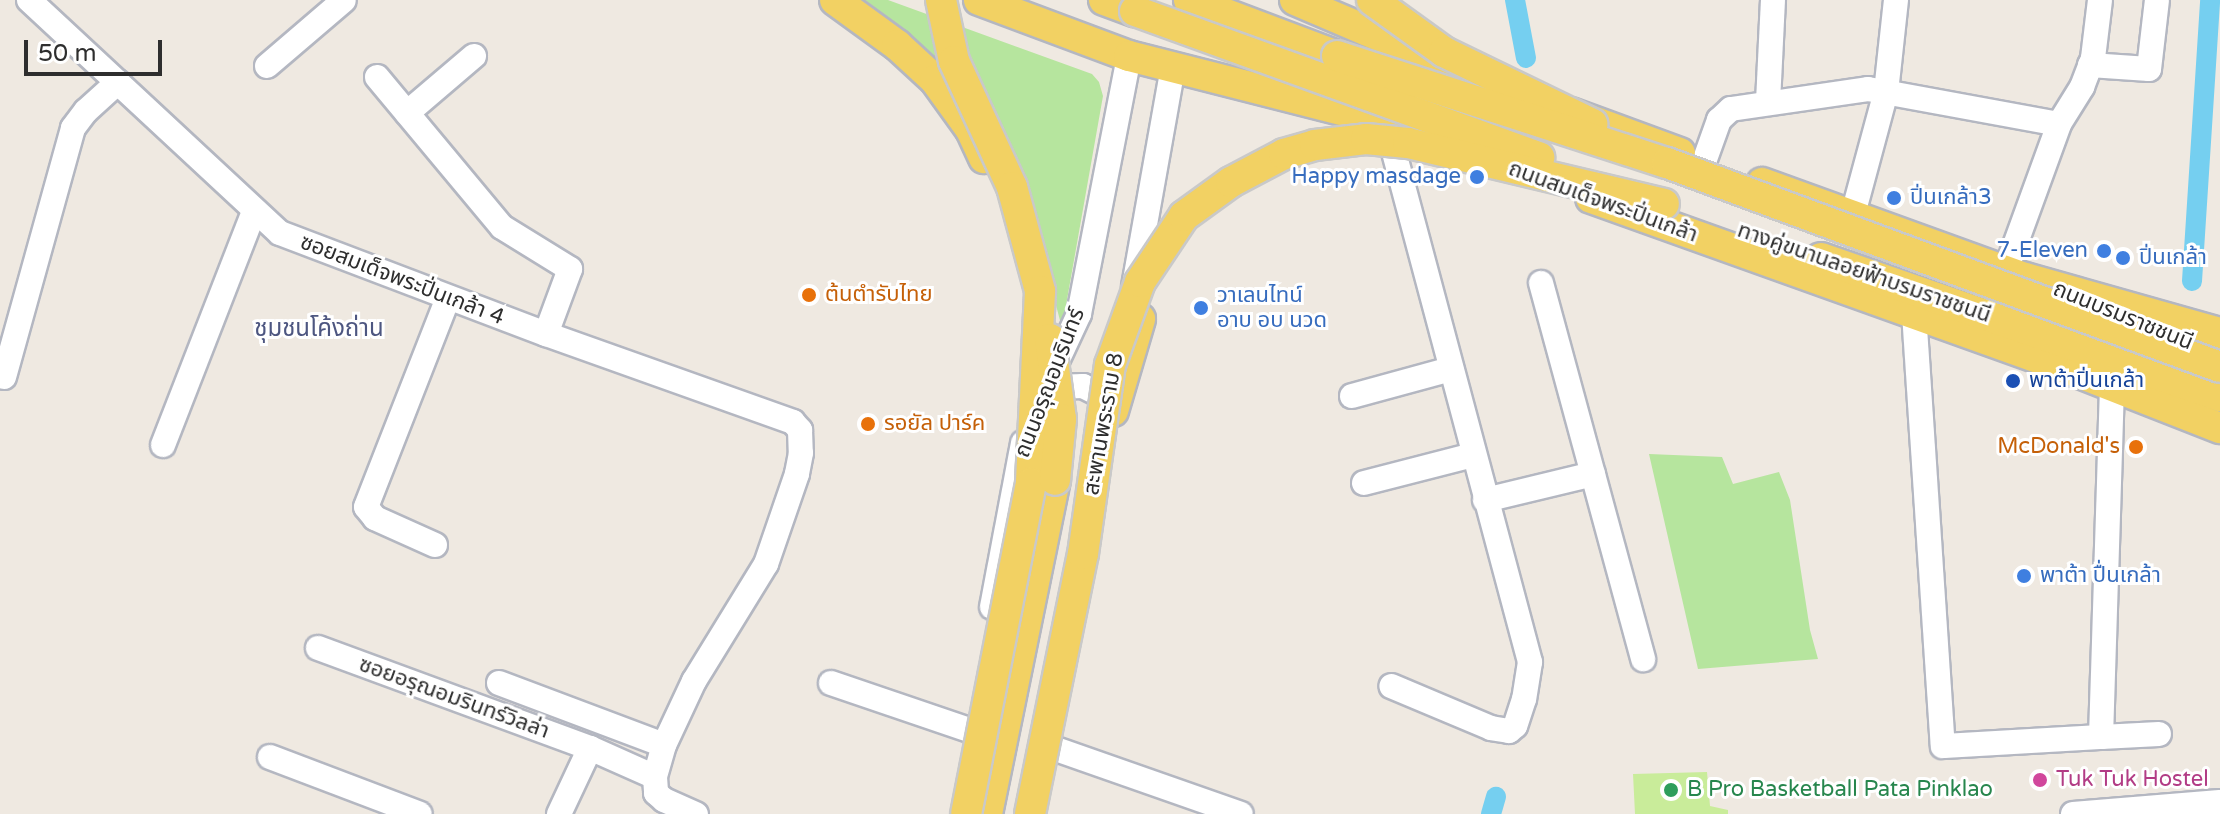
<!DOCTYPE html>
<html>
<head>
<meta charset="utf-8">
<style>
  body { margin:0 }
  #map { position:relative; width:2220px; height:814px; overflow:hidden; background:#efe9e1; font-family:"Varela Round","Noto Sans Thai",sans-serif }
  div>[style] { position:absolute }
  .green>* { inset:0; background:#b6e59e }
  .pitch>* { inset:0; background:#c9ec9a }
  .canal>* { height:20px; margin:-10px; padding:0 10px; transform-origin:10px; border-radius:10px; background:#75cff0 }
  .roads { filter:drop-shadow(2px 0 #b4b7c1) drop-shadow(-2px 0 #b4b7c1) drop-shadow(0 2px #b4b7c1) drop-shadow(0 -2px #b4b7c1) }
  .minor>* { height:24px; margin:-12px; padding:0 12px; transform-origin:12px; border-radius:12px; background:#fff }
  .major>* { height:30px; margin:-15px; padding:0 15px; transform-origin:15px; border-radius:15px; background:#f2d163 }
  .bridges { filter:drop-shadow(2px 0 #c9c9c9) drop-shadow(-2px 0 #c9c9c9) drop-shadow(0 2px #c9c9c9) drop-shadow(0 -2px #c9c9c9) }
  .major-bridge>* { height:30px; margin:-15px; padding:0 15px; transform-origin:15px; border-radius:15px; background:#f2d163 }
  .dots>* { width:22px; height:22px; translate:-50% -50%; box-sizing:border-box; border:4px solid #fff; border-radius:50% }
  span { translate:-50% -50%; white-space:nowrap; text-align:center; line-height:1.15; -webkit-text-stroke:6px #fff; paint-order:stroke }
  .shop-label { font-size:22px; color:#366cbe }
  .right { translate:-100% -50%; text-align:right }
  .left { translate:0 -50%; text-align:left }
  .street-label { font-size:22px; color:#2e2e2e }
  .food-label { font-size:22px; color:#c56008 }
  .transit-label { font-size:22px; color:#164399 }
  .hotel-label { font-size:22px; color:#b23c85 }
  .leisure-label { font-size:22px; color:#27864d }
  .neighbourhood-label { font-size:24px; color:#4d5680 }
  .scale { position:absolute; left:24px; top:40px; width:138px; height:36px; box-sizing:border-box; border:4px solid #2e2e2e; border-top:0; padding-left:10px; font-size:24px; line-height:28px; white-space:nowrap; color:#2e2e2e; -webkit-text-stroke:6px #fff; paint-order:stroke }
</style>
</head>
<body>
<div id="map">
  <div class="green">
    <div style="clip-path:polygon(853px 0,888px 0,1092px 74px,1099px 82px,1103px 96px,1062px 328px,1023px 180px)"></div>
    <div style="clip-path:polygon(1649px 454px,1722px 457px,1733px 484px,1779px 472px,1790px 500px,1810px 630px,1818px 659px,1698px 669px)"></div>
  </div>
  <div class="pitch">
    <div style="clip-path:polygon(1707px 772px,1710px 806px,1728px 810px,1728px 814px,1635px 814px,1633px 774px)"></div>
  </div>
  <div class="canal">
    <div style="left:1515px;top:0;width:59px;rotate:79.3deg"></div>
    <div style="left:2192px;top:281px;width:282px;rotate:-86.3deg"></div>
    <div style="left:1491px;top:814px;width:18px;rotate:-74deg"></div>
  </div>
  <div class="roads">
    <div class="minor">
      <div style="left:29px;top:0;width:342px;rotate:42.9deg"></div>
      <div style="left:280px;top:233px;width:285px;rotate:20.8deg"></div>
      <div style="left:546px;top:334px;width:262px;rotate:19.6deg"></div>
      <div style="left:793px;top:422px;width:11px;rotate:49deg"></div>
      <div style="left:800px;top:430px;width:23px;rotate:88deg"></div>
      <div style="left:801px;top:453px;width:21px;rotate:101deg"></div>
      <div style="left:797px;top:474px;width:95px;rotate:109deg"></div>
      <div style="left:766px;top:564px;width:137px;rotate:121.6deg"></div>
      <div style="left:694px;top:681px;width:71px;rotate:115.1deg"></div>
      <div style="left:664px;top:745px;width:33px;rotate:106deg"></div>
      <div style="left:655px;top:777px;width:16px;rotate:86deg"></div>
      <div style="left:656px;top:793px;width:11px;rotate:41deg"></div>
      <div style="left:664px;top:800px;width:35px;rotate:24deg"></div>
      <div style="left:2090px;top:65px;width:59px;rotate:3.9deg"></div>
      <div style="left:2149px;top:69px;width:69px;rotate:-83.4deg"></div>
      <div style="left:267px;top:66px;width:101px;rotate:-40.6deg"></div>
      <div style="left:377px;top:77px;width:195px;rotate:50.2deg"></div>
      <div style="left:502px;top:227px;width:80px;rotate:31.7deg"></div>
      <div style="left:570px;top:269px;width:69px;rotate:110.3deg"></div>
      <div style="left:1768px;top:102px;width:102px;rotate:-87.2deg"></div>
      <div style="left:407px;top:113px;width:88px;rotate:-40.4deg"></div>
      <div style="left:1387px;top:126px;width:555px;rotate:75.06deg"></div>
      <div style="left:1530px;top:662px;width:37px;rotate:99deg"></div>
      <div style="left:1524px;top:699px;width:28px;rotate:108deg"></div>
      <div style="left:1515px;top:726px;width:8px;rotate:140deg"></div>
      <div style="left:1509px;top:731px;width:18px;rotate:-171deg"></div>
      <div style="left:1491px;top:728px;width:108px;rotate:-157.2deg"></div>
      <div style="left:1704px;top:162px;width:45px;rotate:-70.3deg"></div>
      <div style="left:1719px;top:120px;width:16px;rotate:-43deg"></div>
      <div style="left:1731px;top:109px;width:138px;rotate:-8.3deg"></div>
      <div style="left:1868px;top:89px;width:194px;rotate:10.4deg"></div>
      <div style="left:1853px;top:214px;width:126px;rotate:-74.9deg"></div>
      <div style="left:1886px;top:92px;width:93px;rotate:-83.8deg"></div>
      <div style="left:2006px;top:270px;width:155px;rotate:-70deg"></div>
      <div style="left:2059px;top:124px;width:44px;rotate:-58.1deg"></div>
      <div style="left:2082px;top:87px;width:31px;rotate:-69deg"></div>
      <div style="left:2093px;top:58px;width:58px;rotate:-83.1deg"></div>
      <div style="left:1541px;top:283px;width:390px;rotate:74.8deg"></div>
      <div style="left:1134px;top:286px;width:222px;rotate:-79.9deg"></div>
      <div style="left:1914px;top:313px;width:434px;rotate:86.2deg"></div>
      <div style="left:1943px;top:746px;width:158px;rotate:-3.3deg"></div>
      <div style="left:2101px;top:737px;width:351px;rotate:-88.2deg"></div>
      <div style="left:1052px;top:372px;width:64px;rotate:-65deg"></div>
      <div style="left:1079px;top:314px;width:263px;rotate:-79deg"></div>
      <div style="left:4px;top:377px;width:258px;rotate:-74.5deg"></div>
      <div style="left:73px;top:128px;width:21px;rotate:-53deg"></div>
      <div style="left:86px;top:111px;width:43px;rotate:-42.2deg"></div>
      <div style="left:1352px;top:396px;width:103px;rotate:-15.3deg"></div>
      <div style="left:1044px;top:397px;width:16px;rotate:-40deg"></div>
      <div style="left:1056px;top:387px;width:27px;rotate:-2deg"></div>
      <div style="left:1083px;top:386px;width:20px;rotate:27deg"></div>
      <div style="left:1101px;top:395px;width:20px;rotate:63deg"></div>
      <div style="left:163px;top:445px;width:250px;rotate:-68.7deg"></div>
      <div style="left:1364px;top:483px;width:113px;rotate:-14.4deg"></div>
      <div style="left:1485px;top:500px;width:111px;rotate:-13.5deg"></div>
      <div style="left:435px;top:545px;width:66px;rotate:-155.8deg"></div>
      <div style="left:375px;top:518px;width:14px;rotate:-129deg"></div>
      <div style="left:366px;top:507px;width:225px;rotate:-68.6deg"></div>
      <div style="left:992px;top:607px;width:167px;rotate:-79.3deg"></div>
      <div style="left:318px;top:648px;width:290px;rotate:20.2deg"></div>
      <div style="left:590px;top:748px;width:71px;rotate:24deg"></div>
      <div style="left:499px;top:683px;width:176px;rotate:20.6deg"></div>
      <div style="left:831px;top:683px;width:146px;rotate:18.8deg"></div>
      <div style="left:2101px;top:737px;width:58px;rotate:-3deg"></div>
      <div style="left:1050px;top:747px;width:202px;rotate:19.3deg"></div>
      <div style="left:270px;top:757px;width:160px;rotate:20.8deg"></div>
      <div style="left:559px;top:814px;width:73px;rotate:-64.8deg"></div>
      <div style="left:2073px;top:814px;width:147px;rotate:-4.7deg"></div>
    </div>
    <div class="major">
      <div style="left:835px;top:0;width:77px;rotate:36deg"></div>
      <div style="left:897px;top:45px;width:52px;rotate:42.6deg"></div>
      <div style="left:935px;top:80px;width:62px;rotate:54.2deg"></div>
      <div style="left:971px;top:130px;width:31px;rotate:65deg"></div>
      <div style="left:979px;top:0;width:160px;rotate:20.5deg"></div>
      <div style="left:1129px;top:56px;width:231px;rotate:14.3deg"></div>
      <div style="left:1353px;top:113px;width:85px;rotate:19.3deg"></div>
      <div style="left:1104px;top:0;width:33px;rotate:20deg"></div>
      <div style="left:1189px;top:0;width:158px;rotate:20.7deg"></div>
      <div style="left:1295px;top:0;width:178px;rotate:23.1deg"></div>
      <div style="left:1571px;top:113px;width:116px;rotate:20.2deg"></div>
      <div style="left:1762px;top:183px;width:280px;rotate:19.9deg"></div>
      <div style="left:2025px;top:278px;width:203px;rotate:15.8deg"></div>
      <div style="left:1591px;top:198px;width:516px;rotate:19.7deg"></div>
      <div style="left:2077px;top:372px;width:154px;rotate:21.4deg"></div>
      <div style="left:1821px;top:258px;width:422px;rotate:19.1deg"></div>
      <div style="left:1113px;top:411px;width:96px;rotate:-73.6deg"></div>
      <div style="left:987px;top:814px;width:341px;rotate:-78.5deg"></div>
    </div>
  </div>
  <div class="bridges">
    <div class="major-bridge">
      <div style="left:941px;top:0;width:62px;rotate:78deg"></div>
      <div style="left:954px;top:61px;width:139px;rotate:65.3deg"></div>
      <div style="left:1012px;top:187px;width:108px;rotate:74.9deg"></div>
      <div style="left:1040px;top:291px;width:192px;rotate:92.7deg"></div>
      <div style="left:1031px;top:483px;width:337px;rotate:101.1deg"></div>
      <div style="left:1372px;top:0;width:89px;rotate:35.8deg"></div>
      <div style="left:1444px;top:52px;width:165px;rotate:25.9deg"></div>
      <div style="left:1135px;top:11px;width:430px;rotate:19.9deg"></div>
      <div style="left:1337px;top:56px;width:347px;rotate:18deg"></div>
      <div style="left:1667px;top:163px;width:589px;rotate:20.25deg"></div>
      <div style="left:1050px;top:339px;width:81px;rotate:82.2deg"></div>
      <div style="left:1061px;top:419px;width:61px;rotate:95.6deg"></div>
      <div style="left:1030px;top:814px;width:265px;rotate:-78.5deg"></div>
      <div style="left:1083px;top:554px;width:191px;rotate:-81.9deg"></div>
      <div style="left:1110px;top:365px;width:88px;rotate:-70.1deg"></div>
      <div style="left:1140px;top:282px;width:79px;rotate:-56.3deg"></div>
      <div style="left:1184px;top:216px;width:58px;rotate:-35.9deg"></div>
      <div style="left:1231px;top:182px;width:60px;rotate:-27.8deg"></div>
      <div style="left:1284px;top:154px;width:32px;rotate:-16deg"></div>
      <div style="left:1315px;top:145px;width:51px;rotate:-6.7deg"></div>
      <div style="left:1366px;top:139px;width:42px;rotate:5.4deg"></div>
      <div style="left:1408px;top:143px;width:263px;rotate:13.4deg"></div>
    </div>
  </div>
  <div class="dots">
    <div style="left:1477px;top:177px;background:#3f7fe0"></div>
    <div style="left:1894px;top:198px;background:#3f7fe0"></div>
    <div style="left:2104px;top:251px;background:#3f7fe0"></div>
    <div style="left:2123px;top:258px;background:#3f7fe0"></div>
    <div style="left:809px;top:295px;background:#e8710a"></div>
    <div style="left:1201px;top:308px;background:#3f7fe0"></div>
    <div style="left:2013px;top:381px;background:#1a4fb4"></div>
    <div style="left:868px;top:424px;background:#e8710a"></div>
    <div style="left:2136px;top:447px;background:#e8710a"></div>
    <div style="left:2024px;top:576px;background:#3f7fe0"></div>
    <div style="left:2040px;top:780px;background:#d1479c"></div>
    <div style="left:1671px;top:790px;background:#2e9e5b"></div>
  </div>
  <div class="shop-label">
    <span class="right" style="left:1461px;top:177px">Happy masdage</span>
    <span class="left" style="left:1910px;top:198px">ปิ่นเกล้า3</span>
    <span class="right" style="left:2088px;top:251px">7-Eleven</span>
    <span class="left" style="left:2139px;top:258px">ปิ่นเกล้า</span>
    <span class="left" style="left:1217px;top:308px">วาเลนไทน์<br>อาบ อบ นวด</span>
    <span class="left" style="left:2040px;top:576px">พาต้า ปื่นเกล้า</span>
  </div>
  <div class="street-label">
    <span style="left:1603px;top:202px;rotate:20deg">ถนนสมเด็จพระปิ่นเกล้า</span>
    <span style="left:1864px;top:273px;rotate:19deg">ทางคู่ขนานลอยฟ้าบรมราชชนนี</span>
    <span style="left:402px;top:280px;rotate:21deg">ซอยสมเด็จพระปิ่นเกล้า 4</span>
    <span style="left:2123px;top:316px;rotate:22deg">ถนนบรมราชชนนี</span>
    <span style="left:1050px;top:383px;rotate:-69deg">ถนนอรุณอมรินทร์</span>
    <span style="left:1104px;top:424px;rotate:-80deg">สะพานพระราม 8</span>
    <span style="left:454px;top:698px;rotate:20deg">ซอยอรุณอมรินทร์วิลล่า</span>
  </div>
  <div class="food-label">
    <span class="left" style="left:825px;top:295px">ต้นตำรับไทย</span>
    <span class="left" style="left:884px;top:424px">รอยัล ปาร์ค</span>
    <span class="right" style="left:2120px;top:447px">McDonald's</span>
  </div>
  <div class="transit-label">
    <span class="left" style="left:2029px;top:381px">พาต้าปิ่นเกล้า</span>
  </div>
  <div class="hotel-label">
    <span class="left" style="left:2056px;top:780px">Tuk Tuk Hostel</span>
  </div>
  <div class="leisure-label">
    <span class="left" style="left:1687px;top:790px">B Pro Basketball Pata Pinklao</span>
  </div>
  <div class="neighbourhood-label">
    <span style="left:319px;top:329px">ชุมชนโค้งถ่าน</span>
  </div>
  <div class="scale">50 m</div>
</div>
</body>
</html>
